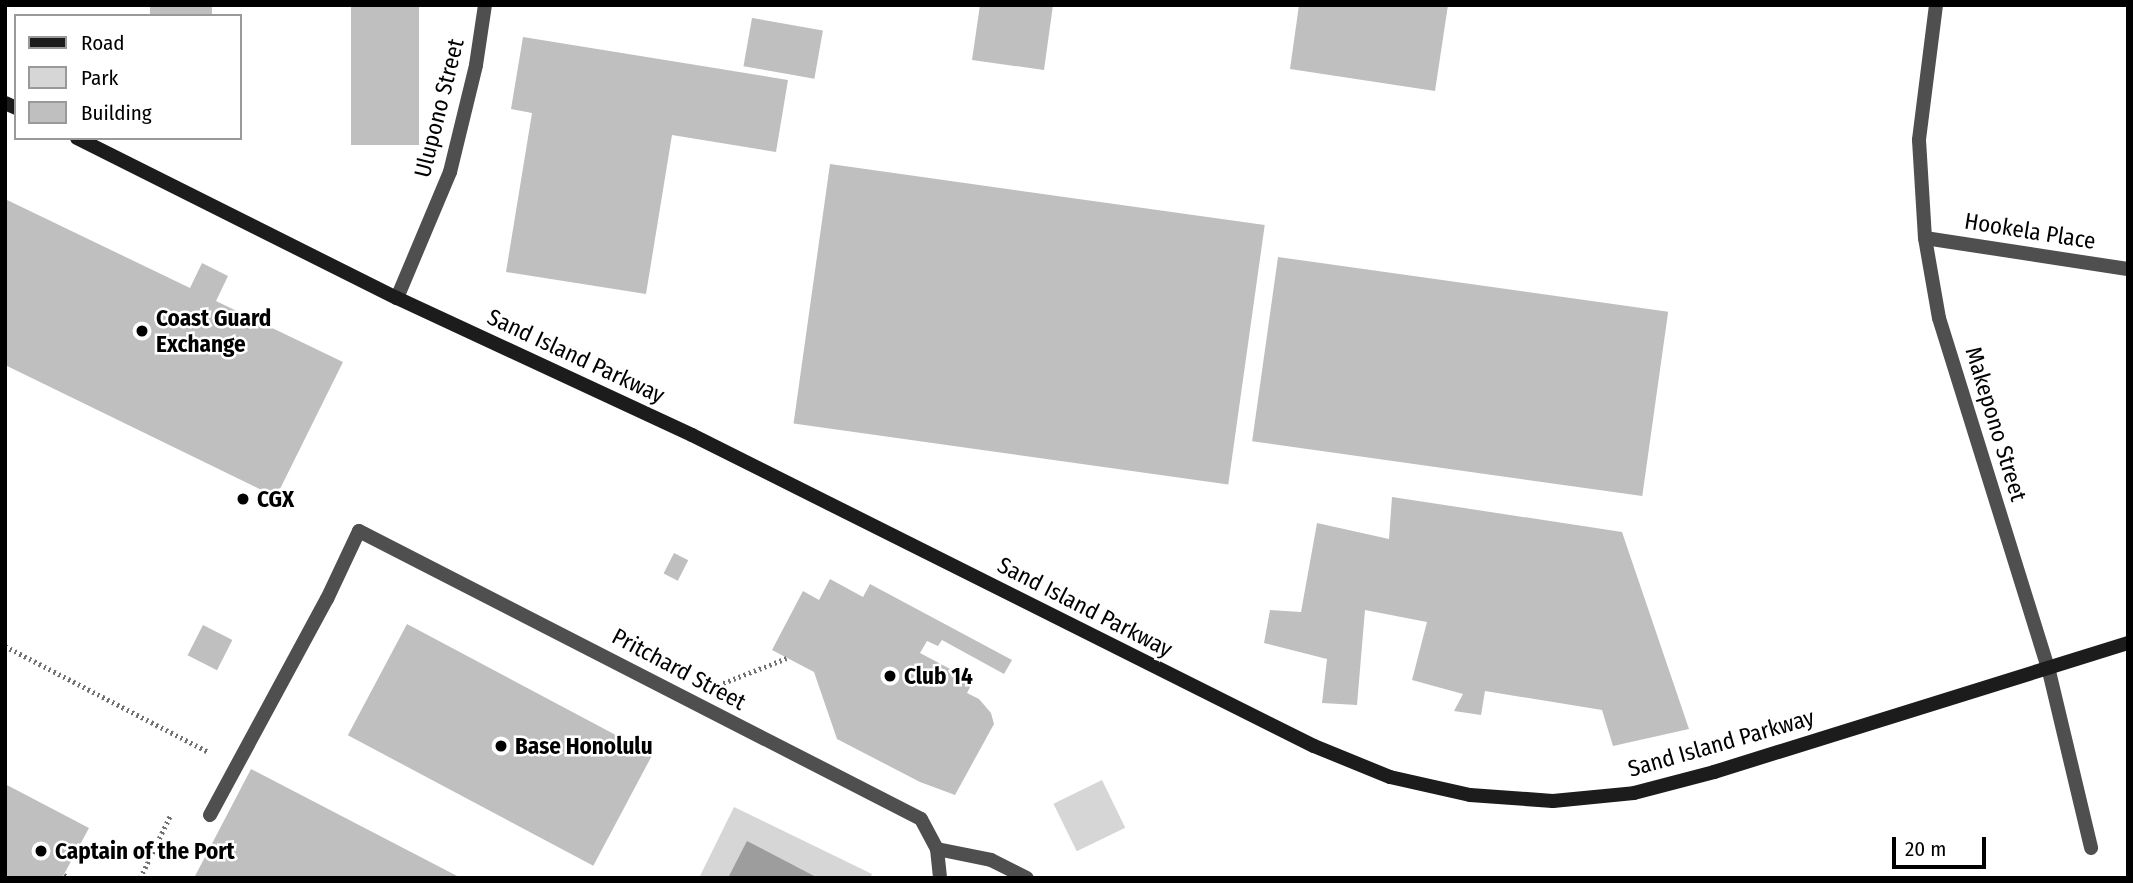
<!DOCTYPE html>
<html>
<head>
<meta charset="utf-8">
<style>
  body { margin:0 }
  #map { position:relative; width:2133px; height:883px; overflow:hidden; background:#fff; font-family:"Fira Sans Condensed",sans-serif }
  div>[style] { position:absolute }
  .green>* { inset:0; background:#d6d6d6; transform-origin:0 0 }
  .water>* { inset:0; background:#9d9d9d }
  .building>* { inset:0; background:#bfbfbf; transform-origin:0 0 }
  .path>* { height:4.5px; margin-top:-2.25px; transform-origin:0; background:repeating-linear-gradient(90deg,#717171 0 2px,transparent 0 5.5px) }
  .lane>* { height:14px; margin:-7px; padding:0 7px; transform-origin:7px; border-radius:7px; background:#4f4f4f }
  .street>* { height:14px; margin:-7px; padding:0 7px; transform-origin:7px; border-radius:7px; background:#4f4f4f }
  .secondary>* { height:14px; margin:-7px; padding:0 7px; transform-origin:7px; border-radius:7px; background:#1c1c1c }
  .dots>* { width:19px; height:19px; translate:-50% -50%; box-sizing:border-box; border:4px solid #fff; border-radius:50% }
  span { translate:-50% -50%; white-space:nowrap; text-align:center; line-height:1.15; -webkit-text-stroke:5px #fff; paint-order:stroke }
  .street-label { font-size:23px; color:#000 }
  .poi-label { font-size:23px; color:#000; font-weight:700 }
  .left { translate:0 -50%; text-align:left }
  .frame { position:absolute; inset:0; border:7px solid #000; pointer-events:none }
  .legend { position:absolute; left:14px; top:14px; width:228px; height:126px; box-sizing:border-box; background:#fff; border:2px solid #999; margin:0; padding:9px 12px; list-style:none; font-size:21px; color:#000 }
  .legend li { display:flex; align-items:center; gap:14px; height:35px }
  .legend b { width:35px; border:2px solid #999 }
  .scale { position:absolute; left:1892px; top:837px; width:94px; height:32px; box-sizing:border-box; border:4px solid #000; border-top:0; padding-left:9px; font-size:21px; line-height:24px; white-space:nowrap; color:#000; -webkit-text-stroke:5px #fff; paint-order:stroke }
</style>
</head>
<body>
<div id="map">
  <div class="green">
    <div style="left:1102px;top:780px;width:53px;height:54px;rotate:64deg"></div>
    <div style="clip-path:polygon(734px 807px,872px 874px,870px 878px,699px 878px)"></div>
  </div>
  <div class="water">
    <div style="clip-path:polygon(747px 841px,818px 878px,728px 878px)"></div>
  </div>
  <div class="building">
    <div style="left:150px;top:5px;width:62px;height:11px"></div>
    <div style="left:351px;top:5px;width:68px;height:140px"></div>
    <div style="clip-path:polygon(980px 5px,1053px 5px,1044px 70px,972px 60px)"></div>
    <div style="clip-path:polygon(1299px 5px,1448px 5px,1435px 91px,1290px 69px)"></div>
    <div style="left:752px;top:18px;width:72px;height:49px;rotate:10deg"></div>
    <div style="clip-path:polygon(523px 37px,788px 80px,776px 152px,672px 135px,646px 294px,506px 272px,532px 113px,511px 109px)"></div>
    <div style="left:830px;top:164px;width:439px;height:262px;rotate:8deg"></div>
    <div style="clip-path:polygon(5px 199px,190px 288px,202px 263px,228px 276px,216px 301px,343px 362px,276px 497px,5px 365px)"></div>
    <div style="left:1278px;top:257px;width:394px;height:186px;rotate:8deg"></div>
    <div style="clip-path:polygon(1392px 497px,1622px 532px,1689px 729px,1613px 746px,1602px 710px,1485px 691px,1481px 715px,1454px 711px,1463px 694px,1412px 680px,1427px 622px,1365px 610px,1357px 705px,1322px 703px,1327px 659px,1264px 643px,1270px 610px,1301px 612px,1317px 523px,1389px 539px)"></div>
    <div style="left:674px;top:553px;width:16px;height:23px;rotate:27deg"></div>
    <div style="clip-path:polygon(830px 579px,863px 597px,870px 584px,1012px 660px,1004px 674px,942px 640px,938px 646px,927px 641px,920px 653px,973px 681px,967px 693px,979px 699px,991px 713px,994px 724px,955px 795px,920px 782px,837px 739px,814px 672px,772px 650px,803px 591px,819px 600px)"></div>
    <div style="left:407px;top:624px;width:278px;height:126px;rotate:28deg"></div>
    <div style="left:203px;top:625px;width:33px;height:34px;rotate:27deg"></div>
    <div style="clip-path:polygon(251px 769px,461px 878px,194px 878px)"></div>
    <div style="clip-path:polygon(5px 784px,89px 828px,62px 878px,5px 878px)"></div>
  </div>
  <div class="path">
    <div style="left:5px;top:646px;width:228px;rotate:27.5deg"></div>
    <div style="left:713px;top:687px;width:79px;rotate:-21.4deg"></div>
    <div style="left:64px;top:875px;width:6px;rotate:31deg"></div>
    <div style="left:140px;top:878px;width:71px;rotate:-64.2deg"></div>
  </div>
  <div class="lane">
    <div style="left:210px;top:815px;width:246px;rotate:-61.6deg"></div>
    <div style="left:327px;top:599px;width:75px;rotate:-64.8deg"></div>
    <div style="left:359px;top:531px;width:631px;rotate:27.13deg"></div>
    <div style="left:921px;top:819px;width:34px;rotate:62deg"></div>
    <div style="left:937px;top:849px;width:29px;rotate:84deg"></div>
    <div style="left:937px;top:849px;width:55px;rotate:11.5deg"></div>
    <div style="left:991px;top:860px;width:40px;rotate:26.6deg"></div>
  </div>
  <div class="street">
    <div style="left:1936px;top:5px;width:136px;rotate:97.2deg"></div>
    <div style="left:1919px;top:140px;width:98px;rotate:86.5deg"></div>
    <div style="left:1925px;top:238px;width:81px;rotate:80.1deg"></div>
    <div style="left:1939px;top:318px;width:366px;rotate:72.7deg"></div>
    <div style="left:2048px;top:667px;width:186px;rotate:76.6deg"></div>
    <div style="left:1925px;top:238px;width:205px;rotate:8.7deg"></div>
    <div style="left:397px;top:298px;width:137px;rotate:-67.2deg"></div>
    <div style="left:450px;top:172px;width:110px;rotate:-76.3deg"></div>
    <div style="left:476px;top:65px;width:61px;rotate:-81.5deg"></div>
  </div>
  <div class="secondary">
    <div style="left:5px;top:103px;width:12px;rotate:24deg"></div>
    <div style="left:77px;top:138px;width:358px;rotate:26.6deg"></div>
    <div style="left:397px;top:298px;width:325px;rotate:24.9deg"></div>
    <div style="left:692px;top:435px;width:695px;rotate:26.57deg"></div>
    <div style="left:1314px;top:746px;width:82px;rotate:22.2deg"></div>
    <div style="left:1390px;top:777px;width:82px;rotate:12.7deg"></div>
    <div style="left:1470px;top:795px;width:83px;rotate:4.1deg"></div>
    <div style="left:1553px;top:801px;width:81px;rotate:-5.6deg"></div>
    <div style="left:1634px;top:793px;width:83px;rotate:-14.7deg"></div>
    <div style="left:1714px;top:772px;width:434px;rotate:-17.3deg"></div>
  </div>
  <div class="dots">
    <div style="left:142px;top:331px;background:#000"></div>
    <div style="left:243px;top:499px;background:#000"></div>
    <div style="left:890px;top:676px;background:#000"></div>
    <div style="left:501px;top:746px;background:#000"></div>
    <div style="left:41px;top:851px;background:#000"></div>
  </div>
  <div class="street-label">
    <span style="left:439px;top:108px;rotate:-76deg">Ulupono Street</span>
    <span style="left:2030px;top:231px;rotate:9deg">Hookela Place</span>
    <span style="left:576px;top:356px;rotate:25deg">Sand Island Parkway</span>
    <span style="left:1996px;top:424px;rotate:73deg">Makepono Street</span>
    <span style="left:1085px;top:607px;rotate:27deg">Sand Island Parkway</span>
    <span style="left:679px;top:669px;rotate:28deg">Pritchard Street</span>
    <span style="left:1721px;top:743px;rotate:-16deg">Sand Island Parkway</span>
  </div>
  <div class="poi-label">
    <span class="left" style="left:156px;top:331px">Coast Guard<br>Exchange</span>
    <span class="left" style="left:257px;top:499px">CGX</span>
    <span class="left" style="left:904px;top:676px">Club 14</span>
    <span class="left" style="left:515px;top:746px">Base Honolulu</span>
    <span class="left" style="left:55px;top:851px">Captain of the Port</span>
  </div>
  <div class="frame"></div>
  <ul class="legend">
  <li><b style="height:9px;background:#1c1c1c"></b>Road</li>
  <li><b style="height:19px;background:#d6d6d6"></b>Park</li>
  <li><b style="height:19px;background:#bfbfbf"></b>Building</li>
  </ul>
  <div class="scale">20 m</div>
</div>
</body>
</html>
